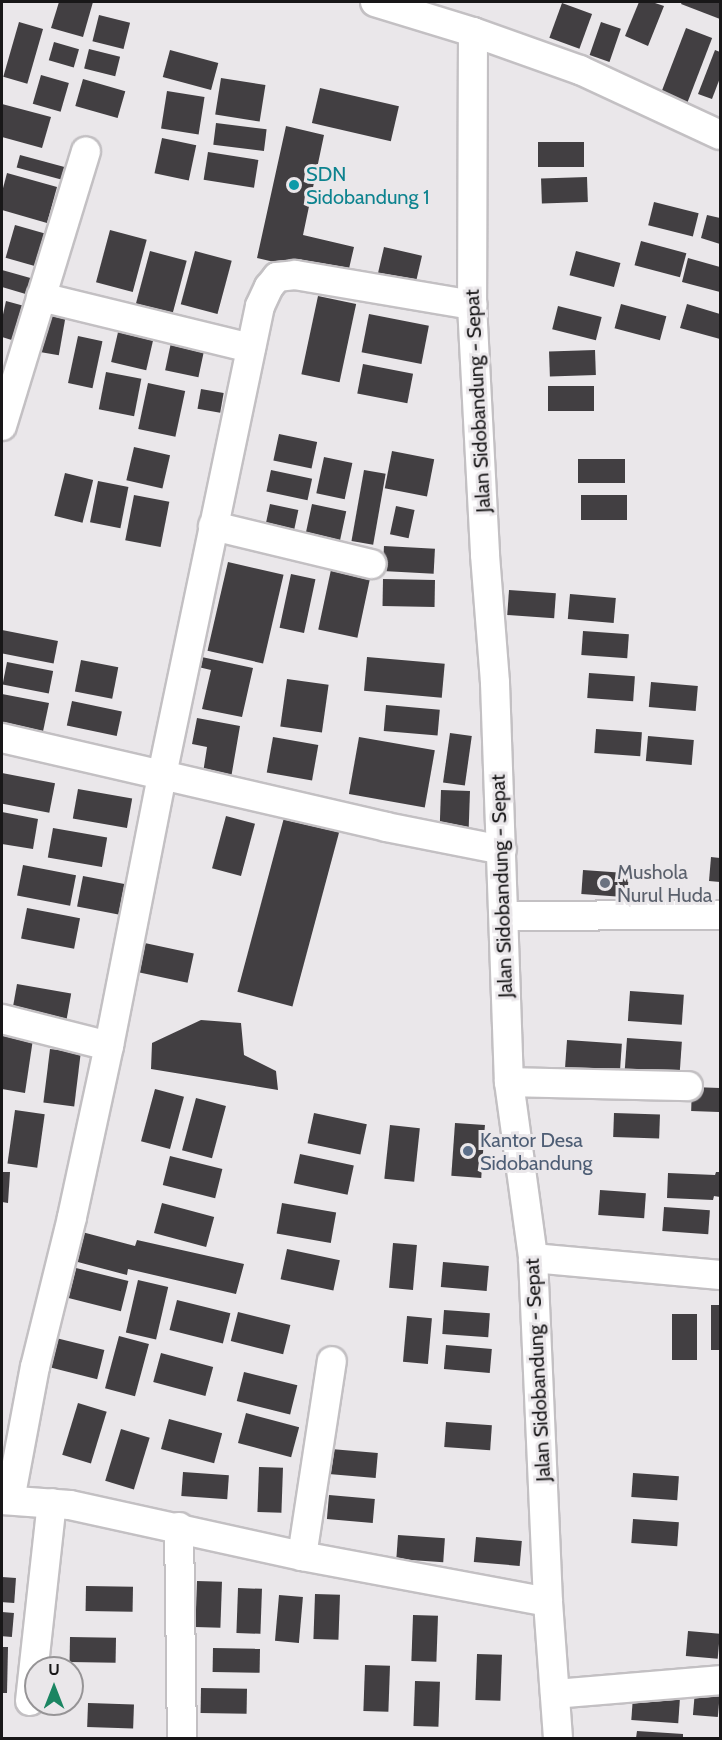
<!DOCTYPE html>
<html>
<head>
<meta charset="utf-8">
<style>
  body { margin:0 }
  #map { position:relative; width:722px; height:1740px; overflow:hidden; background:#eae7ea; font-family:Cabin,sans-serif }
  div>[style] { position:absolute }
  .building>* { inset:0; background:#423f42; transform-origin:0 0 }
  .roads { filter:drop-shadow(2px 0 #c3c0c3) drop-shadow(-2px 0 #c3c0c3) drop-shadow(0 2px #c3c0c3) drop-shadow(0 -2px #c3c0c3) }
  .minor>* { height:28px; margin:-14px; padding:0 14px; transform-origin:14px; border-radius:14px; background:#fff }
  .dots>* { width:16px; height:16px; translate:-50% -50%; box-sizing:border-box; border:3px solid #eae7ea; border-radius:50% }
  span { translate:-50% -50%; white-space:nowrap; text-align:center; line-height:1.15; -webkit-text-stroke:6px #eae7ea; paint-order:stroke }
  .culture-label { font-size:20px; color:#0d838f }
  .left { translate:0 -50%; text-align:left }
  .street-label { font-size:20px; color:#181718 }
  .worship-label { font-size:20px; color:#5b616d }
  .service-label { font-size:20px; color:#4e5e75 }
  .frame { position:absolute; inset:0; border:3px solid #181718; pointer-events:none }
  .north { position:absolute; left:24px; top:1656px; width:60px; height:60px; box-sizing:border-box; background:#eae7ea; border:2px solid #969496; border-radius:50%; rotate:0deg; font-size:16px; font-weight:700; line-height:24px; text-align:center; color:#181718 }
  .north::after { content:''; display:block; margin:auto; width:21px; height:27px; background:#1b8562; clip-path:polygon(50% 0,100% 100%,50% 72%,0 100%) }
</style>
</head>
<body>
<div id="map">
  <div class="building">
    <div style="clip-path:polygon(59px 2px,93px 2px,83px 37px,51px 28px)"></div>
    <div style="clip-path:polygon(639px 2px,652px 2px,664px 6px,648px 46px,625px 36px)"></div>
    <div style="clip-path:polygon(682px 2px,720px 2px,720px 19px,681px 4px)"></div>
    <div style="left:562px;top:3px;width:32px;height:37px;rotate:20deg"></div>
    <div style="left:99px;top:15px;width:32px;height:27px;rotate:14deg"></div>
    <div style="left:19px;top:22px;width:25px;height:57px;rotate:16deg"></div>
    <div style="left:601px;top:22px;width:21px;height:35px;rotate:19deg"></div>
    <div style="left:686px;top:28px;width:28px;height:70px;rotate:21deg"></div>
    <div style="left:54px;top:42px;width:26px;height:19px;rotate:16deg"></div>
    <div style="left:89px;top:49px;width:32px;height:20px;rotate:14deg"></div>
    <div style="left:170px;top:50px;width:50px;height:28px;rotate:15deg"></div>
    <div style="clip-path:polygon(715px 50px,720px 52px,720px 78px,712px 99px,698px 94px)"></div>
    <div style="left:41px;top:75px;width:29px;height:30px;rotate:16deg"></div>
    <div style="left:221px;top:78px;width:45px;height:37px;rotate:9deg"></div>
    <div style="left:83px;top:79px;width:44px;height:28px;rotate:16deg"></div>
    <div style="left:320px;top:88px;width:81px;height:36px;rotate:13deg"></div>
    <div style="left:167px;top:91px;width:38px;height:38px;rotate:9deg"></div>
    <div style="clip-path:polygon(2px 104px,51px 117px,42px 148px,2px 137px)"></div>
    <div style="left:216px;top:123px;width:51px;height:22px;rotate:7deg"></div>
    <div style="clip-path:polygon(286px 126px,324px 135px,303px 235px,354px 247px,348px 273px,297px 260px,296px 267px,257px 258px)"></div>
    <div style="left:162px;top:138px;width:35px;height:36px;rotate:12deg"></div>
    <div style="left:538px;top:142px;width:46px;height:25px"></div>
    <div style="left:208px;top:152px;width:51px;height:28px;rotate:9deg"></div>
    <div style="left:20px;top:155px;width:47px;height:13px;rotate:15deg"></div>
    <div style="clip-path:polygon(7px 173px,57px 187px,47px 223px,2px 210px,2px 192px)"></div>
    <div style="left:587px;top:177px;width:25px;height:46px;rotate:88deg"></div>
    <div style="left:654px;top:202px;width:46px;height:24px;rotate:14deg"></div>
    <div style="clip-path:polygon(707px 215px,720px 218px,720px 244px,701px 238px)"></div>
    <div style="left:15px;top:225px;width:32px;height:34px;rotate:16deg"></div>
    <div style="left:110px;top:230px;width:38px;height:54px;rotate:15deg"></div>
    <div style="left:641px;top:241px;width:47px;height:25px;rotate:15deg"></div>
    <div style="left:384px;top:247px;width:39px;height:33px;rotate:13deg"></div>
    <div style="left:150px;top:251px;width:38px;height:55px;rotate:15deg"></div>
    <div style="left:195px;top:251px;width:38px;height:55px;rotate:15deg"></div>
    <div style="left:576px;top:251px;width:46px;height:25px;rotate:15deg"></div>
    <div style="clip-path:polygon(688px 258px,720px 267px,720px 292px,682px 282px)"></div>
    <div style="clip-path:polygon(2px 270px,34px 279px,29px 295px,2px 287px)"></div>
    <div style="left:318px;top:296px;width:39px;height:80px;rotate:12deg"></div>
    <div style="clip-path:polygon(6px 301px,28px 307px,18px 342px,2px 337px,2px 319px)"></div>
    <div style="left:621px;top:304px;width:47px;height:25px;rotate:15deg"></div>
    <div style="clip-path:polygon(687px 304px,720px 314px,720px 339px,680px 328px)"></div>
    <div style="left:558px;top:306px;width:45px;height:24px;rotate:14deg"></div>
    <div style="left:38px;top:312px;width:28px;height:39px;rotate:10deg"></div>
    <div style="left:369px;top:314px;width:61px;height:39px;rotate:11deg"></div>
    <div style="left:119px;top:328px;width:36px;height:35px;rotate:13deg"></div>
    <div style="left:78px;top:336px;width:25px;height:48px;rotate:12deg"></div>
    <div style="left:172px;top:338px;width:34px;height:33px;rotate:12deg"></div>
    <div style="left:595px;top:350px;width:25px;height:46px;rotate:88deg"></div>
    <div style="left:363px;top:364px;width:51px;height:30px;rotate:11deg"></div>
    <div style="left:106px;top:372px;width:36px;height:38px;rotate:11deg"></div>
    <div style="left:148px;top:383px;width:38px;height:47px;rotate:12deg"></div>
    <div style="left:594px;top:386px;width:25px;height:46px;rotate:90deg"></div>
    <div style="left:201px;top:389px;width:23px;height:20px;rotate:10deg"></div>
    <div style="left:279px;top:434px;width:39px;height:27px;rotate:12deg"></div>
    <div style="left:134px;top:447px;width:37px;height:34px;rotate:13deg"></div>
    <div style="left:392px;top:451px;width:43px;height:38px;rotate:11deg"></div>
    <div style="left:324px;top:457px;width:29px;height:37px;rotate:12deg"></div>
    <div style="left:625px;top:459px;width:24px;height:47px;rotate:90deg"></div>
    <div style="left:271px;top:470px;width:42px;height:22px;rotate:12deg"></div>
    <div style="left:364px;top:470px;width:22px;height:72px;rotate:10deg"></div>
    <div style="left:65px;top:473px;width:29px;height:44px;rotate:14deg"></div>
    <div style="left:98px;top:481px;width:31px;height:42px;rotate:11deg"></div>
    <div style="left:134px;top:495px;width:36px;height:46px;rotate:11deg"></div>
    <div style="left:627px;top:495px;width:25px;height:46px;rotate:90deg"></div>
    <div style="left:270px;top:504px;width:29px;height:25px;rotate:12deg"></div>
    <div style="left:312px;top:504px;width:35px;height:31px;rotate:12deg"></div>
    <div style="left:396px;top:506px;width:19px;height:29px;rotate:12deg"></div>
    <div style="left:384px;top:546px;width:51px;height:25px;rotate:3deg"></div>
    <div style="left:228px;top:562px;width:57px;height:91px;rotate:13deg"></div>
    <div style="left:332px;top:565px;width:40px;height:66px;rotate:12deg"></div>
    <div style="left:291px;top:574px;width:25px;height:55px;rotate:12deg"></div>
    <div style="left:383px;top:579px;width:52px;height:27px;rotate:1deg"></div>
    <div style="left:509px;top:590px;width:47px;height:25px;rotate:4deg"></div>
    <div style="left:570px;top:594px;width:46px;height:25px;rotate:5deg"></div>
    <div style="left:2px;top:630px;width:57px;height:23px;rotate:11deg"></div>
    <div style="left:583px;top:631px;width:46px;height:24px;rotate:4deg"></div>
    <div style="clip-path:polygon(197px 656px,253px 668px,242px 717px,202px 709px,211px 670px,194px 666px)"></div>
    <div style="left:367px;top:657px;width:78px;height:34px;rotate:5deg"></div>
    <div style="left:81px;top:660px;width:38px;height:32px;rotate:11deg"></div>
    <div style="left:7px;top:662px;width:47px;height:23px;rotate:11deg"></div>
    <div style="left:589px;top:673px;width:46px;height:25px;rotate:4deg"></div>
    <div style="left:287px;top:679px;width:42px;height:48px;rotate:8deg"></div>
    <div style="left:651px;top:682px;width:47px;height:25px;rotate:5deg"></div>
    <div style="clip-path:polygon(2px 694px,49px 703px,41px 741px,2px 733px)"></div>
    <div style="left:72px;top:701px;width:51px;height:25px;rotate:12deg"></div>
    <div style="left:386px;top:705px;width:54px;height:26px;rotate:5deg"></div>
    <div style="clip-path:polygon(197px 718px,240px 726px,231px 778px,203px 773px,207px 747px,192px 744px)"></div>
    <div style="left:596px;top:729px;width:46px;height:24px;rotate:4deg"></div>
    <div style="left:450px;top:733px;width:22px;height:50px;rotate:8deg"></div>
    <div style="left:648px;top:736px;width:46px;height:25px;rotate:5deg"></div>
    <div style="left:273px;top:737px;width:46px;height:36px;rotate:10deg"></div>
    <div style="left:359px;top:737px;width:77px;height:58px;rotate:10deg"></div>
    <div style="left:2px;top:773px;width:54px;height:30px;rotate:11deg"></div>
    <div style="left:78px;top:789px;width:55px;height:30px;rotate:10deg"></div>
    <div style="left:441px;top:790px;width:29px;height:37px;rotate:2deg"></div>
    <div style="clip-path:polygon(2px 812px,38px 819px,33px 849px,2px 844px)"></div>
    <div style="left:285px;top:814px;width:57px;height:184px;rotate:15deg"></div>
    <div style="left:226px;top:816px;width:30px;height:54px;rotate:15deg"></div>
    <div style="left:53px;top:828px;width:55px;height:30px;rotate:10deg"></div>
    <div style="clip-path:polygon(711px 857px,720px 858px,720px 882px,709px 881px)"></div>
    <div style="left:23px;top:865px;width:54px;height:31px;rotate:11deg"></div>
    <div style="left:583px;top:870px;width:46px;height:24px;rotate:4deg"></div>
    <div style="left:83px;top:876px;width:54px;height:31px;rotate:11deg"></div>
    <div style="left:27px;top:908px;width:54px;height:31px;rotate:11deg"></div>
    <div style="left:140px;top:942px;width:55px;height:30px;rotate:12deg"></div>
    <div style="left:17px;top:984px;width:55px;height:31px;rotate:10deg"></div>
    <div style="left:630px;top:991px;width:54px;height:30px;rotate:4deg"></div>
    <div style="clip-path:polygon(201px 1020px,241px 1023px,244px 1055px,276px 1071px,278px 1090px,151px 1069px,152px 1043px)"></div>
    <div style="clip-path:polygon(3px 1035px,33px 1039px,25px 1093px,2px 1089px)"></div>
    <div style="left:627px;top:1038px;width:55px;height:31px;rotate:4deg"></div>
    <div style="left:567px;top:1040px;width:55px;height:31px;rotate:4deg"></div>
    <div style="left:50px;top:1049px;width:31px;height:54px;rotate:7deg"></div>
    <div style="left:692px;top:1087px;width:28px;height:24px;rotate:2deg"></div>
    <div style="left:155px;top:1089px;width:30px;height:54px;rotate:15deg"></div>
    <div style="left:196px;top:1098px;width:31px;height:54px;rotate:15deg"></div>
    <div style="left:15px;top:1110px;width:30px;height:54px;rotate:8deg"></div>
    <div style="left:314px;top:1113px;width:54px;height:31px;rotate:12deg"></div>
    <div style="left:614px;top:1113px;width:46px;height:24px;rotate:2deg"></div>
    <div style="left:455px;top:1123px;width:30px;height:53px;rotate:4deg"></div>
    <div style="left:390px;top:1125px;width:30px;height:54px;rotate:6deg"></div>
    <div style="left:300px;top:1154px;width:55px;height:30px;rotate:12deg"></div>
    <div style="left:170px;top:1156px;width:54px;height:30px;rotate:14deg"></div>
    <div style="clip-path:polygon(2px 1172px,10px 1172px,8px 1203px,2px 1202px)"></div>
    <div style="clip-path:polygon(716px 1172px,720px 1172px,720px 1197px,714px 1196px,713px 1200px,667px 1198px,668px 1173px,715px 1175px)"></div>
    <div style="left:600px;top:1190px;width:46px;height:25px;rotate:4deg"></div>
    <div style="left:162px;top:1203px;width:54px;height:31px;rotate:15deg"></div>
    <div style="left:282px;top:1203px;width:55px;height:31px;rotate:10deg"></div>
    <div style="left:664px;top:1207px;width:46px;height:24px;rotate:4deg"></div>
    <div style="clip-path:polygon(82px 1232px,135px 1246px,137px 1240px,244px 1264px,236px 1294px,128px 1269px,127px 1275px,74px 1261px)"></div>
    <div style="left:393px;top:1243px;width:24px;height:45px;rotate:5deg"></div>
    <div style="left:287px;top:1249px;width:54px;height:31px;rotate:12deg"></div>
    <div style="left:443px;top:1262px;width:46px;height:25px;rotate:5deg"></div>
    <div style="left:76px;top:1268px;width:54px;height:31px;rotate:14deg"></div>
    <div style="left:138px;top:1280px;width:31px;height:54px;rotate:13deg"></div>
    <div style="left:177px;top:1300px;width:55px;height:31px;rotate:14deg"></div>
    <div style="left:711px;top:1305px;width:9px;height:45px"></div>
    <div style="left:444px;top:1310px;width:46px;height:24px;rotate:4deg"></div>
    <div style="left:238px;top:1312px;width:54px;height:30px;rotate:14deg"></div>
    <div style="left:672px;top:1314px;width:25px;height:46px"></div>
    <div style="left:407px;top:1316px;width:25px;height:46px;rotate:5deg"></div>
    <div style="left:119px;top:1336px;width:31px;height:54px;rotate:15deg"></div>
    <div style="left:52px;top:1337px;width:54px;height:30px;rotate:14deg"></div>
    <div style="left:446px;top:1345px;width:46px;height:24px;rotate:5deg"></div>
    <div style="left:161px;top:1353px;width:54px;height:30px;rotate:15deg"></div>
    <div style="left:244px;top:1372px;width:55px;height:30px;rotate:14deg"></div>
    <div style="left:78px;top:1403px;width:30px;height:54px;rotate:17deg"></div>
    <div style="left:246px;top:1413px;width:55px;height:31px;rotate:15deg"></div>
    <div style="left:169px;top:1419px;width:55px;height:31px;rotate:15deg"></div>
    <div style="left:446px;top:1422px;width:46px;height:25px;rotate:4deg"></div>
    <div style="left:121px;top:1429px;width:30px;height:54px;rotate:17deg"></div>
    <div style="left:331px;top:1449px;width:47px;height:25px;rotate:5deg"></div>
    <div style="left:259px;top:1467px;width:24px;height:45px;rotate:2deg"></div>
    <div style="left:183px;top:1472px;width:46px;height:24px;rotate:4deg"></div>
    <div style="left:633px;top:1473px;width:46px;height:24px;rotate:4deg"></div>
    <div style="left:329px;top:1495px;width:46px;height:24px;rotate:5deg"></div>
    <div style="left:633px;top:1519px;width:46px;height:24px;rotate:4deg"></div>
    <div style="left:398px;top:1535px;width:47px;height:24px;rotate:4deg"></div>
    <div style="left:476px;top:1537px;width:46px;height:25px;rotate:5deg"></div>
    <div style="left:2px;top:1577px;width:14px;height:25px;rotate:4deg"></div>
    <div style="left:197px;top:1581px;width:25px;height:46px;rotate:2deg"></div>
    <div style="left:86px;top:1586px;width:47px;height:25px;rotate:1deg"></div>
    <div style="left:238px;top:1588px;width:24px;height:45px;rotate:2deg"></div>
    <div style="left:315px;top:1594px;width:25px;height:45px;rotate:2deg"></div>
    <div style="left:279px;top:1595px;width:24px;height:46px;rotate:5deg"></div>
    <div style="left:2px;top:1612px;width:12px;height:24px;rotate:5deg"></div>
    <div style="left:413px;top:1615px;width:25px;height:46px;rotate:2deg"></div>
    <div style="left:688px;top:1631px;width:32px;height:25px;rotate:5deg"></div>
    <div style="left:70px;top:1637px;width:46px;height:25px;rotate:1deg"></div>
    <div style="clip-path:polygon(2px 1647px,8px 1647px,7px 1693px,2px 1693px)"></div>
    <div style="left:213px;top:1648px;width:47px;height:24px;rotate:1deg"></div>
    <div style="left:477px;top:1654px;width:25px;height:46px;rotate:2deg"></div>
    <div style="left:365px;top:1665px;width:25px;height:46px;rotate:2deg"></div>
    <div style="left:415px;top:1681px;width:25px;height:45px;rotate:2deg"></div>
    <div style="left:201px;top:1688px;width:46px;height:25px;rotate:1deg"></div>
    <div style="left:695px;top:1691px;width:25px;height:24px;rotate:5deg"></div>
    <div style="left:633px;top:1696px;width:47px;height:24px;rotate:4deg"></div>
    <div style="left:88px;top:1703px;width:46px;height:24px;rotate:2deg"></div>
    <div style="clip-path:polygon(637px 1731px,683px 1734px,683px 1738px,636px 1738px)"></div>
  </div>
  <div class="roads">
    <div class="minor">
      <div style="left:375px;top:2px;width:102px;rotate:17deg"></div>
      <div style="left:473px;top:32px;width:114px;rotate:19.6deg"></div>
      <div style="left:580px;top:70px;width:154px;rotate:24.9deg"></div>
      <div style="left:473px;top:32px;width:273px;rotate:90.2deg"></div>
      <div style="left:472px;top:305px;width:250px;rotate:87deg"></div>
      <div style="left:485px;top:555px;width:128px;rotate:85.5deg"></div>
      <div style="left:495px;top:683px;width:399px;rotate:88deg"></div>
      <div style="left:509px;top:1082px;width:178px;rotate:82.2deg"></div>
      <div style="left:533px;top:1258px;width:344px;rotate:87.5deg"></div>
      <div style="left:548px;top:1602px;width:136px;rotate:85.8deg"></div>
      <div style="left:41px;top:297px;width:216px;rotate:13.7deg"></div>
      <div style="left:2px;top:426px;width:287px;rotate:-73deg"></div>
      <div style="left:213px;top:526px;width:163px;rotate:13.5deg"></div>
      <div style="left:2px;top:738px;width:394px;rotate:13deg"></div>
      <div style="left:386px;top:827px;width:118px;rotate:11.2deg"></div>
      <div style="left:504px;top:916px;width:216px;rotate:-0.3deg"></div>
      <div style="left:2px;top:1019px;width:110px;rotate:14.2deg"></div>
      <div style="left:509px;top:1082px;width:179px;rotate:1.3deg"></div>
      <div style="left:533px;top:1258px;width:188px;rotate:5.2deg"></div>
      <div style="left:2px;top:1500px;width:68px;rotate:4.2deg"></div>
      <div style="left:70px;top:1505px;width:238px;rotate:12.4deg"></div>
      <div style="left:302px;top:1556px;width:250px;rotate:10.6deg"></div>
      <div style="left:10px;top:1500px;width:135px;rotate:-79.4deg"></div>
      <div style="left:35px;top:1367px;width:154px;rotate:-76.1deg"></div>
      <div style="left:72px;top:1217px;width:175px;rotate:-77.8deg"></div>
      <div style="left:109px;top:1046px;width:276px;rotate:-78.9deg"></div>
      <div style="left:162px;top:775px;width:479px;rotate:-78.2deg"></div>
      <div style="left:260px;top:306px;width:21px;rotate:-65deg"></div>
      <div style="left:269px;top:287px;width:13px;rotate:-51deg"></div>
      <div style="left:277px;top:277px;width:18px;rotate:-6deg"></div>
      <div style="left:295px;top:275px;width:180px;rotate:9.6deg"></div>
      <div style="left:179px;top:1527px;width:211px;rotate:89.2deg"></div>
      <div style="left:302px;top:1556px;width:197px;rotate:-81.3deg"></div>
      <div style="left:555px;top:1694px;width:166px;rotate:-4.8deg"></div>
      <div style="left:30px;top:1701px;width:199px;rotate:-83.7deg"></div>
    </div>
  </div>
  <div class="dots">
    <div style="left:294px;top:185px;background:#0f9aa8"></div>
    <div style="left:605px;top:883px;background:#6b7280"></div>
    <div style="left:468px;top:1151px;background:#5c6f8a"></div>
  </div>
  <div class="culture-label">
    <span class="left" style="left:306px;top:186px">SDN<br>Sidobandung 1</span>
  </div>
  <div class="street-label">
    <span style="left:478px;top:401px;rotate:-93deg">Jalan Sidobandung - Sepat</span>
    <span style="left:502px;top:886px;rotate:-92deg">Jalan Sidobandung - Sepat</span>
    <span style="left:538px;top:1370px;rotate:-93deg">Jalan Sidobandung - Sepat</span>
  </div>
  <div class="worship-label">
    <span class="left" style="left:617px;top:884px">Mushola<br>Nurul Huda</span>
  </div>
  <div class="service-label">
    <span class="left" style="left:480px;top:1152px">Kantor Desa<br>Sidobandung</span>
  </div>
  <div class="frame"></div>
  <div class="north">U</div>
</div>
</body>
</html>
